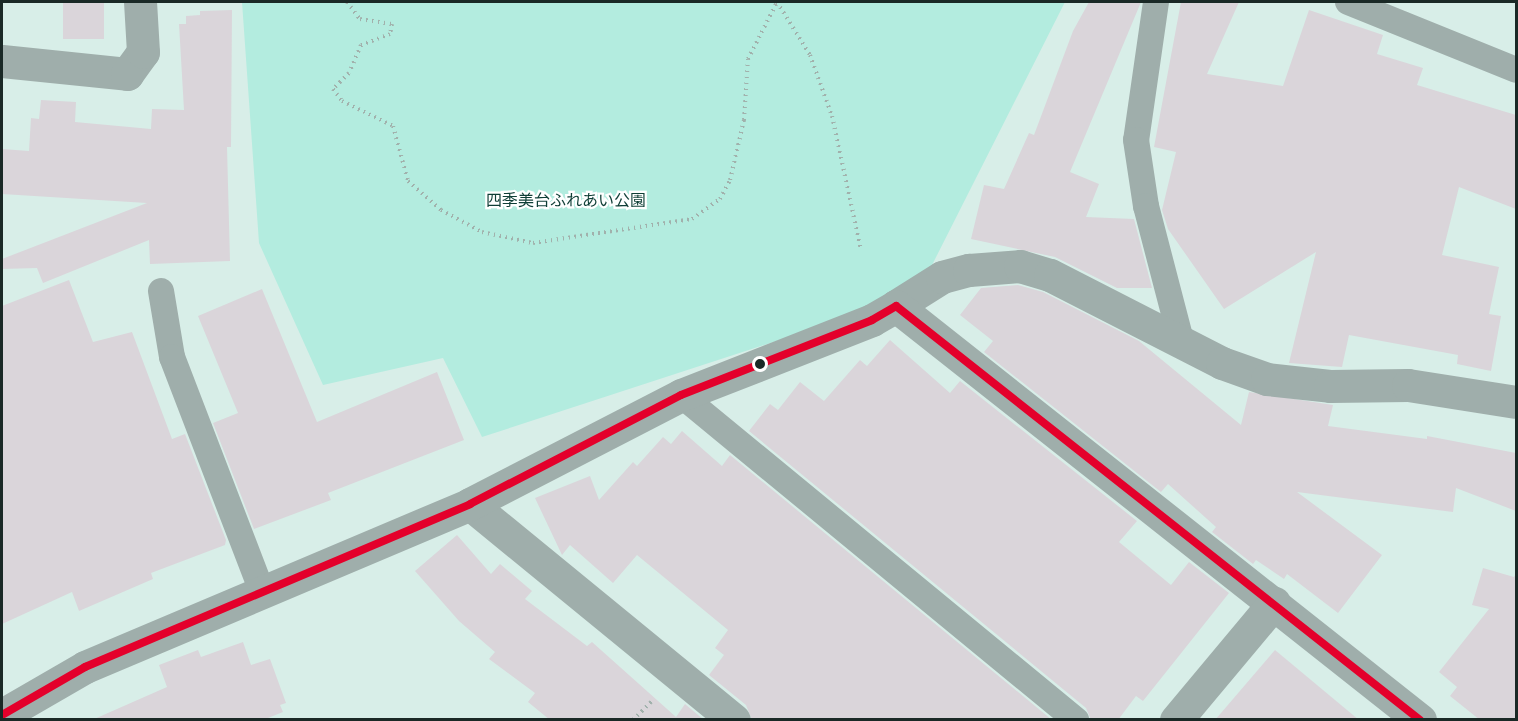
<!DOCTYPE html>
<html>
<head>
<meta charset="utf-8">
<style>
  body { margin:0 }
  #map { position:relative; width:1518px; height:721px; overflow:hidden; background:#d8eee8; font-family:"Source Sans 3","Noto Sans JP",sans-serif }
  div>[style] { position:absolute }
  .green>* { inset:0; background:#b3ecdf }
  .building>* { inset:0; background:#dad5da; transform-origin:0 0 }
  .path>* { height:4px; margin-top:-2px; transform-origin:0; background:repeating-linear-gradient(90deg,#a1b1ac 0 1.5px,transparent 0 6px) }
  .service>* { height:26px; margin:-13px; padding:0 13px; transform-origin:13px; border-radius:13px; background:#9faeab }
  .minor>* { height:33px; margin:-16.5px; padding:0 16.5px; transform-origin:16.5px; border-radius:16.5px; background:#9faeab }
  .bus-1>* { height:8px; margin:-4px; padding:0 4px; transform-origin:4px; border-radius:4px; background:#e4002b }
  .dots>* { width:16px; height:16px; translate:-50% -50%; box-sizing:border-box; border:3px solid #fff; border-radius:50% }
  span { translate:-50% -50%; white-space:nowrap; text-align:center; line-height:1.15; -webkit-text-stroke:4.5px #fff; paint-order:stroke }
  .park-label { font-size:16px; color:#0f3e36 }
  .frame { position:absolute; inset:0; border:3px solid #1a2926; pointer-events:none }
</style>
</head>
<body>
<div id="map">
  <div class="green">
    <div style="clip-path:polygon(242px 2px,1065px 2px,928px 273px,884px 306px,482px 437px,443px 358px,323px 385px,259px 243px)"></div>
  </div>
  <div class="building">
    <div style="left:63px;top:2px;width:41px;height:37px"></div>
    <div style="clip-path:polygon(1089px 2px,1141px 2px,1070px 172px,1099px 184px,1086px 217px,1134px 219px,1152px 288px,1117px 288px,1055px 257px,971px 239px,984px 185px,1004px 189px,1029px 133px,1034px 135px,1073px 31px)"></div>
    <div style="clip-path:polygon(1181px 2px,1239px 2px,1207px 74px,1283px 86px,1309px 10px,1383px 35px,1377px 54px,1423px 68px,1417px 85px,1516px 115px,1516px 209px,1459px 187px,1442px 255px,1499px 267px,1489px 314px,1501px 316px,1491px 371px,1457px 364px,1458px 355px,1349px 335px,1342px 367px,1289px 363px,1316px 252px,1224px 309px,1168px 229px,1162px 210px,1176px 152px,1154px 147px)"></div>
    <div style="clip-path:polygon(232px 10px,231px 147px,227px 147px,230px 261px,150px 264px,149px 240px,43px 283px,37px 268px,2px 269px,2px 259px,147px 203px,2px 194px,2px 149px,29px 151px,31px 118px,39px 119px,41px 100px,76px 102px,75px 122px,151px 129px,152px 109px,184px 110px,179px 24px,186px 24px,186px 16px,200px 15px,200px 11px)"></div>
    <div style="clip-path:polygon(69px 280px,93px 342px,132px 332px,172px 439px,185px 434px,226px 540px,225px 545px,151px 573px,153px 579px,79px 611px,72px 592px,2px 624px,2px 306px)"></div>
    <div style="clip-path:polygon(1018px 285px,1043px 292px,1139px 341px,1241px 425px,1249px 392px,1333px 405px,1328px 426px,1427px 439px,1427px 436px,1516px 453px,1516px 511px,1456px 488px,1453px 512px,1297px 492px,1382px 555px,1338px 613px,1287px 574px,1284px 579px,1256px 560px,1253px 564px,1212px 532px,1216px 527px,1168px 484px,1161px 492px,984px 352px,993px 341px,960px 315px,981px 288px)"></div>
    <div style="clip-path:polygon(262px 289px,317px 422px,437px 372px,464px 440px,328px 493px,331px 500px,254px 529px,213px 423px,238px 413px,198px 316px)"></div>
    <div style="clip-path:polygon(890px 340px,950px 393px,960px 381px,1137px 521px,1119px 542px,1171px 585px,1189px 562px,1229px 593px,1143px 701px,1136px 696px,1118px 720px,1091px 720px,1086px 708px,749px 431px,770px 404px,778px 410px,800px 382px,824px 401px,860px 360px,867px 366px)"></div>
    <div style="clip-path:polygon(682px 431px,722px 466px,730px 455px,1052px 720px,752px 720px,746px 705px,709px 675px,724px 655px,715px 648px,728px 630px,637px 555px,613px 583px,570px 545px,562px 555px,535px 498px,590px 476px,599px 500px,633px 462px,637px 466px,663px 437px,671px 444px)"></div>
    <div style="clip-path:polygon(457px 535px,491px 574px,500px 564px,532px 591px,525px 599px,587px 646px,592px 642px,676px 717px,685px 704px,704px 720px,550px 720px,528px 702px,535px 693px,489px 659px,495px 652px,459px 621px,415px 571px)"></div>
    <div style="clip-path:polygon(1483px 568px,1514px 577px,1516px 574px,1516px 720px,1480px 720px,1450px 696px,1457px 687px,1439px 672px,1489px 609px,1472px 605px)"></div>
    <div style="clip-path:polygon(243px 642px,251px 665px,270px 659px,286px 703px,280px 705px,283px 712px,263px 720px,92px 720px,167px 687px,159px 665px,198px 650px,201px 657px)"></div>
    <div style="clip-path:polygon(1275px 650px,1359px 720px,1215px 720px)"></div>
  </div>
  <div class="path">
    <div style="left:347px;top:2px;width:21px;rotate:53deg"></div>
    <div style="left:360px;top:19px;width:32px;rotate:9deg"></div>
    <div style="left:392px;top:24px;width:10px;rotate:101deg"></div>
    <div style="left:390px;top:34px;width:31px;rotate:159deg"></div>
    <div style="left:361px;top:45px;width:30px;rotate:113deg"></div>
    <div style="left:349px;top:73px;width:23px;rotate:135deg"></div>
    <div style="left:333px;top:89px;width:15px;rotate:53deg"></div>
    <div style="left:342px;top:101px;width:57px;rotate:26.1deg"></div>
    <div style="left:393px;top:126px;width:57px;rotate:74.7deg"></div>
    <div style="left:408px;top:181px;width:44px;rotate:41.3deg"></div>
    <div style="left:441px;top:210px;width:47px;rotate:28.2deg"></div>
    <div style="left:482px;top:232px;width:52px;rotate:12.2deg"></div>
    <div style="left:533px;top:243px;width:161px;rotate:-8.6deg"></div>
    <div style="left:692px;top:219px;width:34px;rotate:-36deg"></div>
    <div style="left:720px;top:199px;width:21px;rotate:-62deg"></div>
    <div style="left:730px;top:180px;width:62px;rotate:-76.9deg"></div>
    <div style="left:744px;top:120px;width:61px;rotate:-86.2deg"></div>
    <div style="left:748px;top:59px;width:64px;rotate:-63deg"></div>
    <div style="left:777px;top:2px;width:62px;rotate:58.1deg"></div>
    <div style="left:810px;top:55px;width:65px;rotate:70.2deg"></div>
    <div style="left:832px;top:116px;width:137px;rotate:77.8deg"></div>
    <div style="left:633px;top:720px;width:27px;rotate:-45deg"></div>
  </div>
  <div class="service">
    <div style="left:1156px;top:2px;width:139px;rotate:98.2deg"></div>
    <div style="left:1136px;top:140px;width:67px;rotate:81.4deg"></div>
    <div style="left:1146px;top:206px;width:138px;rotate:75.4deg"></div>
    <div style="left:1348px;top:2px;width:181px;rotate:22deg"></div>
    <div style="left:161px;top:291px;width:67px;rotate:80.5deg"></div>
    <div style="left:172px;top:357px;width:254px;rotate:69deg"></div>
    <div style="left:681px;top:395px;width:512px;rotate:39.45deg"></div>
  </div>
  <div class="minor">
    <div style="left:2px;top:61px;width:126px;rotate:5.9deg"></div>
    <div style="left:127px;top:74px;width:27px;rotate:-54deg"></div>
    <div style="left:143px;top:52px;width:50px;rotate:-93.4deg"></div>
    <div style="left:896px;top:306px;width:54px;rotate:-32.2deg"></div>
    <div style="left:942px;top:277px;width:28px;rotate:-15deg"></div>
    <div style="left:969px;top:270px;width:51px;rotate:-4.5deg"></div>
    <div style="left:1020px;top:266px;width:31px;rotate:17deg"></div>
    <div style="left:1050px;top:275px;width:193px;rotate:27.1deg"></div>
    <div style="left:1222px;top:363px;width:48px;rotate:19.6deg"></div>
    <div style="left:1267px;top:379px;width:63px;rotate:6.3deg"></div>
    <div style="left:1330px;top:386px;width:78px;rotate:-0.7deg"></div>
    <div style="left:1408px;top:385px;width:109px;rotate:8.9deg"></div>
    <div style="left:470px;top:504px;width:341px;rotate:39.3deg"></div>
    <div style="left:2px;top:715px;width:96px;rotate:-30deg"></div>
    <div style="left:85px;top:667px;width:418px;rotate:-22.9deg"></div>
    <div style="left:470px;top:504px;width:237px;rotate:-27.3deg"></div>
    <div style="left:681px;top:395px;width:205px;rotate:-21.4deg"></div>
    <div style="left:872px;top:320px;width:28px;rotate:-30deg"></div>
    <div style="left:896px;top:306px;width:668px;rotate:38.31deg"></div>
    <div style="left:1176px;top:720px;width:153px;rotate:-50.1deg"></div>
  </div>
  <div class="bus-1">
    <div style="left:2px;top:715px;width:96px;rotate:-30deg"></div>
    <div style="left:85px;top:667px;width:418px;rotate:-22.9deg"></div>
    <div style="left:470px;top:504px;width:237px;rotate:-27.3deg"></div>
    <div style="left:681px;top:395px;width:205px;rotate:-21.4deg"></div>
    <div style="left:872px;top:320px;width:28px;rotate:-30deg"></div>
    <div style="left:896px;top:306px;width:668px;rotate:38.31deg"></div>
  </div>
  <div class="dots">
    <div style="left:760px;top:364px;background:#1a2926"></div>
  </div>
  <div class="park-label">
    <span style="left:566px;top:201px">四季美台ふれあい公園</span>
  </div>
  <div class="frame"></div>
</div>
</body>
</html>
